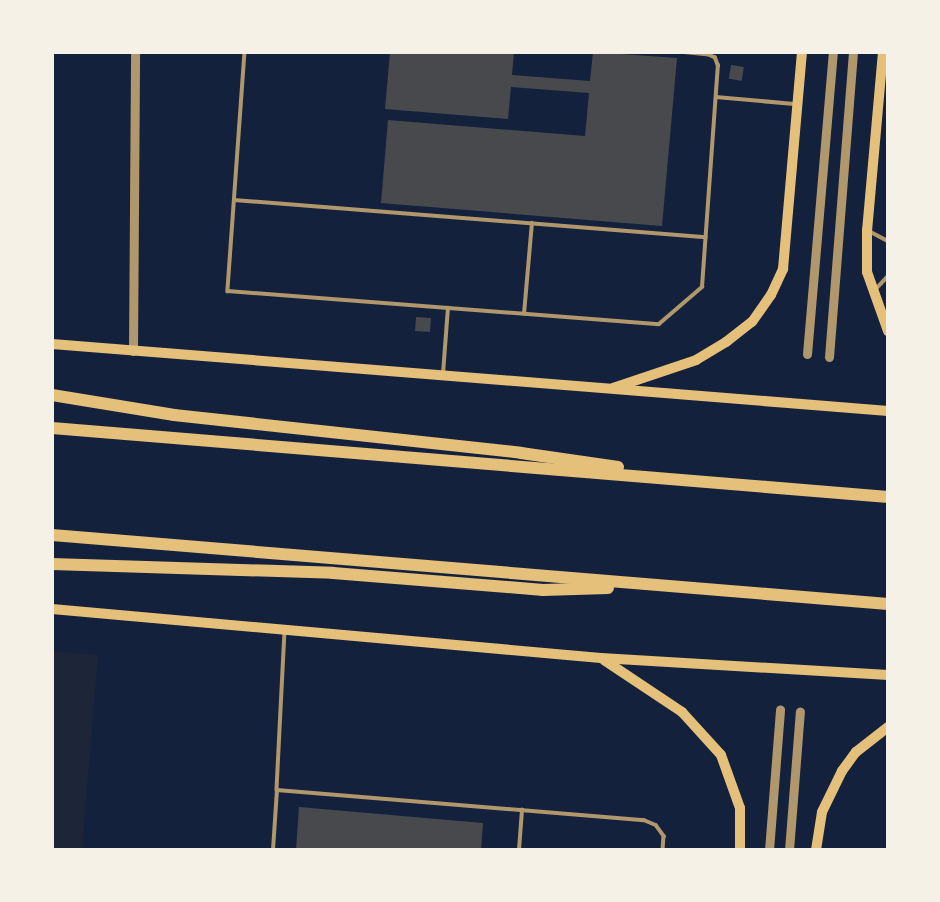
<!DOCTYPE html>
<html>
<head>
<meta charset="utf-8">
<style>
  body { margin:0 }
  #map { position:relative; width:940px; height:902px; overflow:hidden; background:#14213d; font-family:"Space Grotesk",sans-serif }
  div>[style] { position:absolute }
  .green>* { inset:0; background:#1d2539 }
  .building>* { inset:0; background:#48494c; transform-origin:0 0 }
  .service>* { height:3.5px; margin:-1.75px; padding:0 1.75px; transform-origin:1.75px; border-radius:1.75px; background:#b1986c }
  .tertiary>* { height:9px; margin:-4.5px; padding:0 4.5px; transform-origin:4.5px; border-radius:4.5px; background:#b1986c }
  .primary>* { height:10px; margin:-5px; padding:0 5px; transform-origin:5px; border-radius:5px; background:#e5c07b }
  .motorway>* { height:12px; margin:-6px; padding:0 6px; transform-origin:6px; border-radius:6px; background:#e5c07b }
  span { translate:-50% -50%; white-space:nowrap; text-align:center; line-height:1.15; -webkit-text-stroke:6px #f6f1e7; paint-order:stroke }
  .frame { position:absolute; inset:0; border:54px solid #f6f1e7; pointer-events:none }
</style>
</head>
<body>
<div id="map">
  <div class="green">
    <div style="clip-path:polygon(52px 651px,98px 655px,82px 849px,53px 849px)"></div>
  </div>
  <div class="building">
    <div style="clip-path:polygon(390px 52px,514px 52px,512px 75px,590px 81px,593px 52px,677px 58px,662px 226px,381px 203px,388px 120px,585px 136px,589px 93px,511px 87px,508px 119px,385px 109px)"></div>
    <div style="left:731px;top:65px;width:13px;height:14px;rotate:9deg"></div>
    <div style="left:416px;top:317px;width:15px;height:14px;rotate:4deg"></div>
    <div style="clip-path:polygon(299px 807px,483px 823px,481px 850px,296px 850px)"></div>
  </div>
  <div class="service">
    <div style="left:245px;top:52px;width:240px;rotate:94.1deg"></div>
    <div style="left:228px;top:291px;width:432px;rotate:4.4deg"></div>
    <div style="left:659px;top:324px;width:57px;rotate:-40.7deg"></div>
    <div style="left:702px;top:287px;width:222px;rotate:-85.9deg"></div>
    <div style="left:718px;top:66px;width:9px;rotate:-111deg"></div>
    <div style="left:715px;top:58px;width:7px;rotate:-153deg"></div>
    <div style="left:709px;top:55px;width:29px;rotate:-174deg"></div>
    <div style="left:716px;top:97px;width:78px;rotate:5.1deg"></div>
    <div style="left:234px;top:200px;width:473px;rotate:4.5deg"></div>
    <div style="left:871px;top:232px;width:19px;rotate:28deg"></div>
    <div style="left:875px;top:290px;width:19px;rotate:-47deg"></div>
    <div style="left:524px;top:314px;width:91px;rotate:-85deg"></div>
    <div style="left:443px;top:374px;width:66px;rotate:-85.7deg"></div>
    <div style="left:285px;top:631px;width:159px;rotate:92.9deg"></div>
    <div style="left:277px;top:790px;width:368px;rotate:4.7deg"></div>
    <div style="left:644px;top:820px;width:13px;rotate:23deg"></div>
    <div style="left:656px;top:825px;width:14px;rotate:54deg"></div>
    <div style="left:664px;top:836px;width:14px;rotate:94deg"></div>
    <div style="left:273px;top:850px;width:60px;rotate:-86.2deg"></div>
    <div style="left:519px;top:850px;width:40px;rotate:-85.7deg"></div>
  </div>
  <div class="tertiary">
    <div style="left:133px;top:351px;width:299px;rotate:-89.6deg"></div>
    <div style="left:807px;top:354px;width:303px;rotate:-85.1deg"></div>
    <div style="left:829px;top:357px;width:306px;rotate:-85.5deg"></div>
    <div style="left:769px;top:850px;width:141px;rotate:-85.5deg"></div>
    <div style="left:789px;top:850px;width:139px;rotate:-85.5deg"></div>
  </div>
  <div class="primary">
    <div style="left:883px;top:52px;width:179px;rotate:95.1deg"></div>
    <div style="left:867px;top:230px;width:42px;rotate:90deg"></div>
    <div style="left:867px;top:272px;width:63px;rotate:70.4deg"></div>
    <div style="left:52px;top:344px;width:839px;rotate:4.58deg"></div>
    <div style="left:613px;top:388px;width:88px;rotate:-18.6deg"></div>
    <div style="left:696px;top:360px;width:35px;rotate:-31deg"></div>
    <div style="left:726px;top:342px;width:33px;rotate:-38deg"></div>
    <div style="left:752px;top:322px;width:33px;rotate:-55deg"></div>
    <div style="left:771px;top:295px;width:29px;rotate:-65deg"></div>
    <div style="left:783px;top:269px;width:218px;rotate:-85deg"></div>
    <div style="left:52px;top:609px;width:551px;rotate:5.1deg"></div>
    <div style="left:601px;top:658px;width:288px;rotate:3.4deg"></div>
    <div style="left:604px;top:660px;width:94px;rotate:33.7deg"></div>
    <div style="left:682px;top:712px;width:58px;rotate:47.8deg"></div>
    <div style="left:721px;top:755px;width:56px;rotate:70.3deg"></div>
    <div style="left:740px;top:808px;width:42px;rotate:90deg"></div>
    <div style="left:816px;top:850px;width:38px;rotate:-81deg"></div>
    <div style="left:822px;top:812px;width:46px;rotate:-64deg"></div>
    <div style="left:842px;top:771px;width:24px;rotate:-54deg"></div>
    <div style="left:856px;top:752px;width:41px;rotate:-38deg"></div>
  </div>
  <div class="motorway">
    <div style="left:52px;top:395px;width:124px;rotate:9.3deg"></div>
    <div style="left:174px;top:415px;width:349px;rotate:6.2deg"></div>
    <div style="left:521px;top:453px;width:98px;rotate:8.2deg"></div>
    <div style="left:52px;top:428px;width:839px;rotate:4.72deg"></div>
    <div style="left:52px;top:535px;width:839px;rotate:4.72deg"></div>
    <div style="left:52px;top:564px;width:281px;rotate:1.8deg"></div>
    <div style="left:333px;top:573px;width:211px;rotate:4.6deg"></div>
    <div style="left:543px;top:590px;width:65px;rotate:-1.8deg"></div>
  </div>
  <div class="frame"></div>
</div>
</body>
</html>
